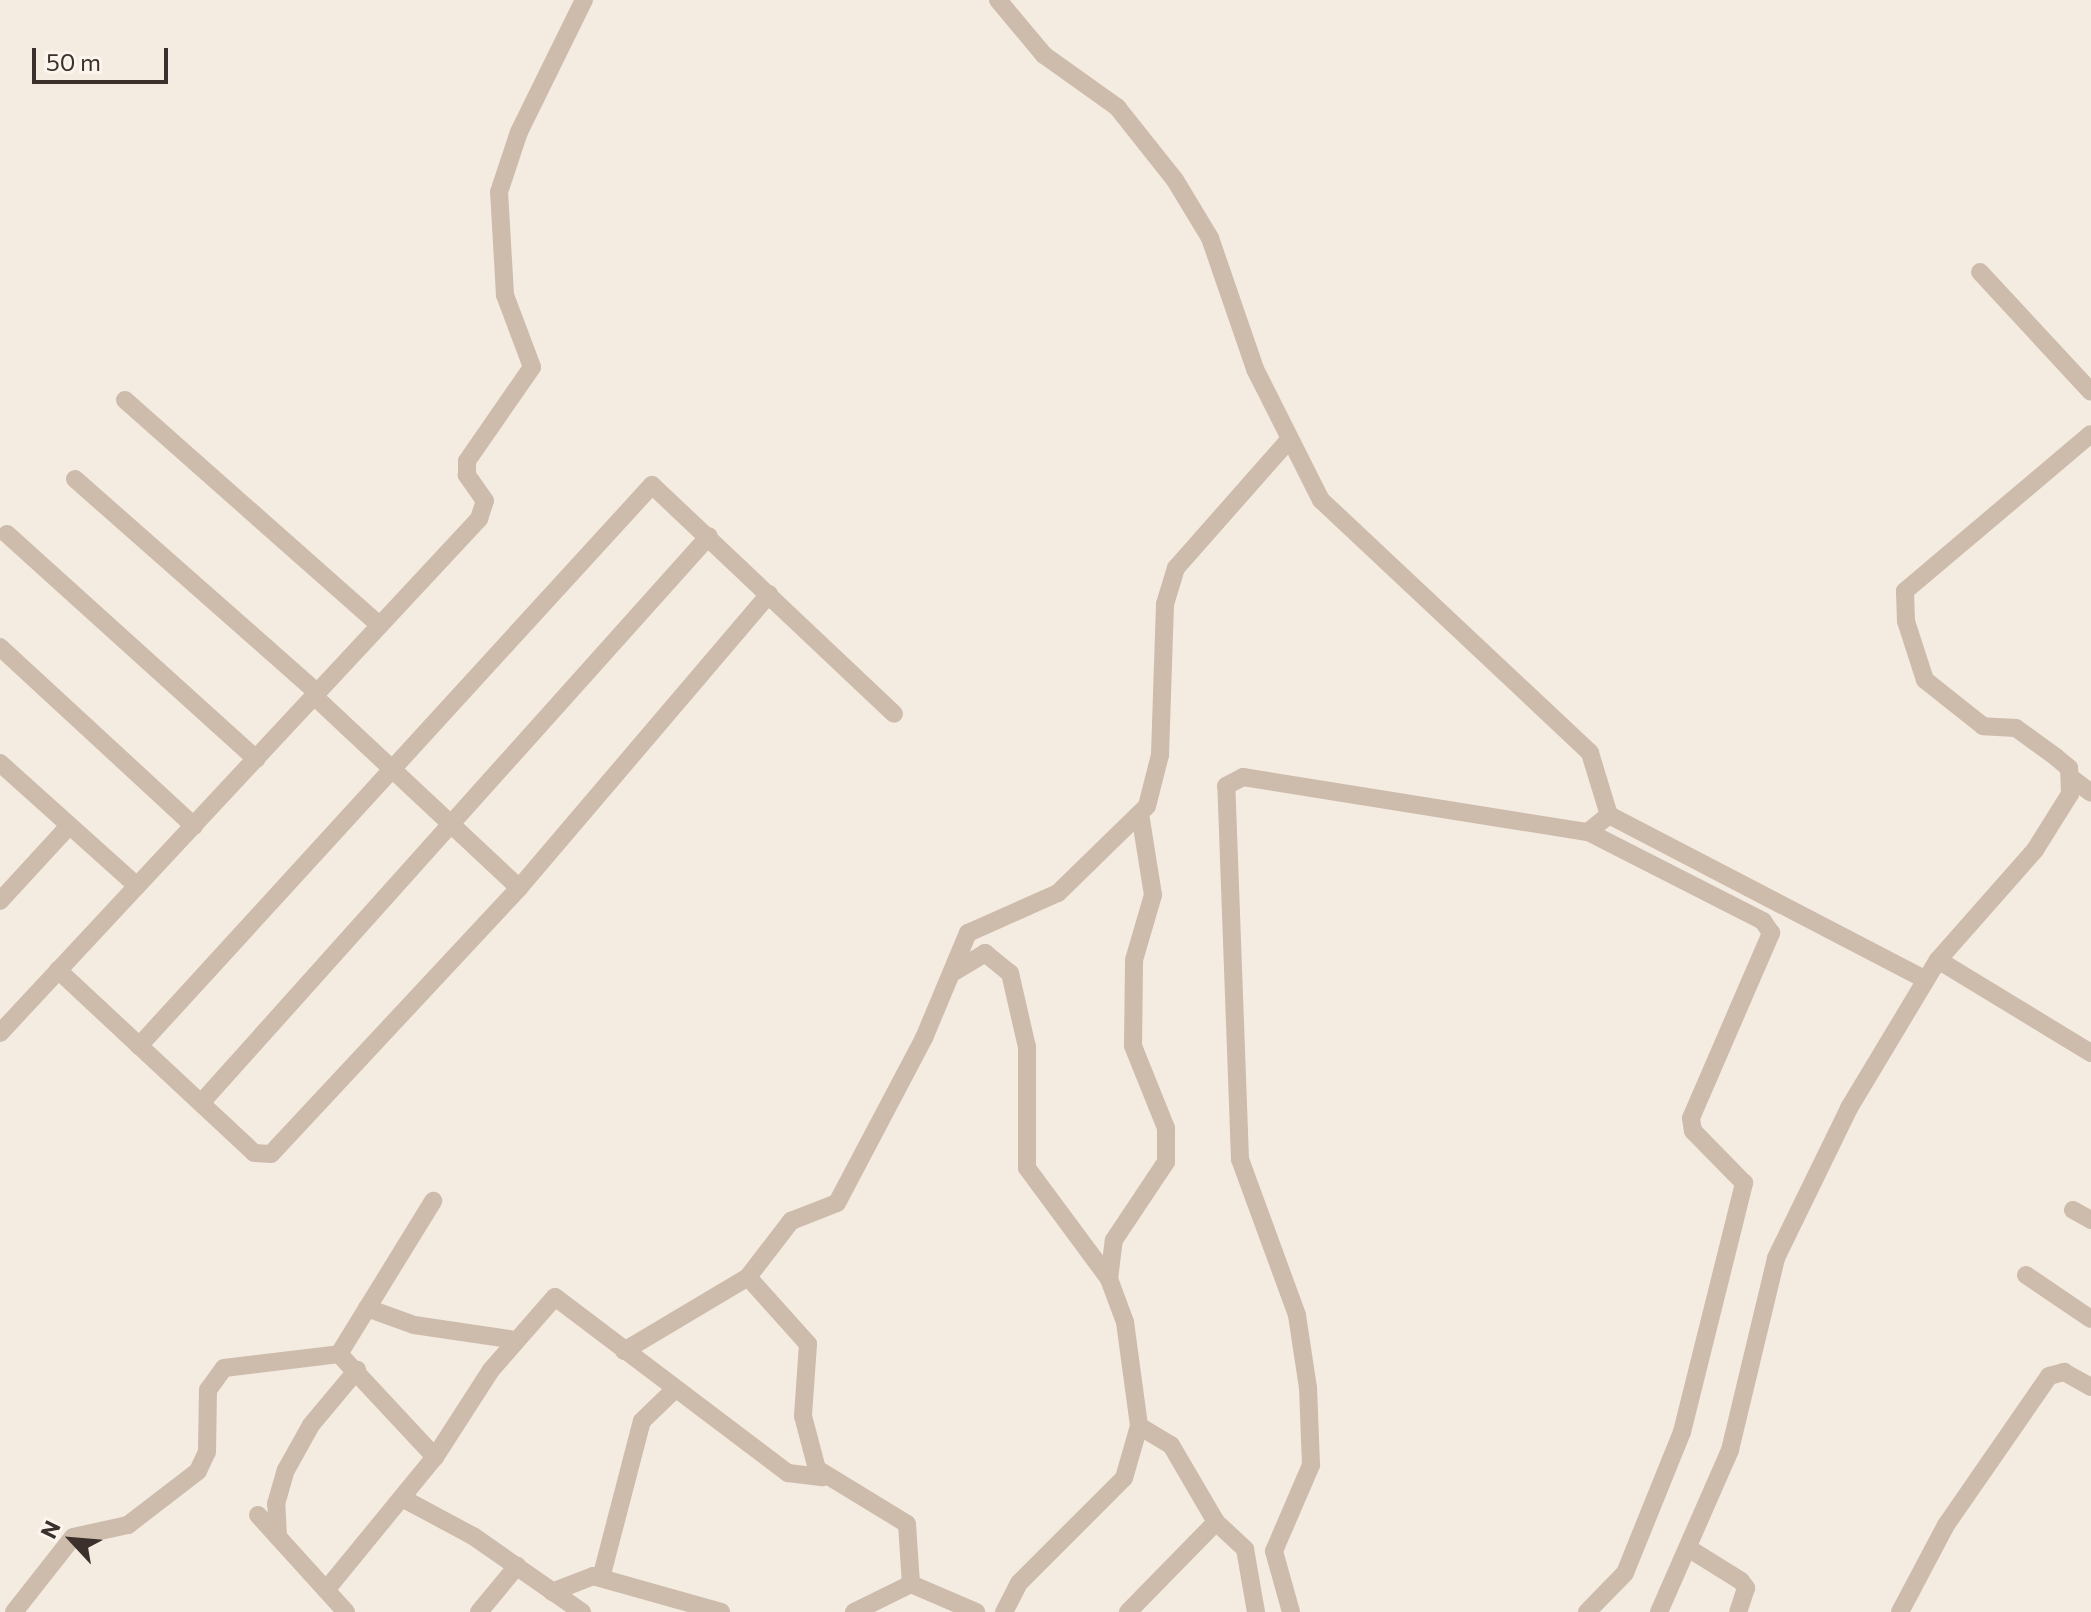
<!DOCTYPE html>
<html>
<head>
<meta charset="utf-8">
<style>
  body { margin:0 }
  #map { position:relative; width:2091px; height:1612px; overflow:hidden; background:#f4ebe1; font-family:Commissioner,sans-serif }
  div>[style] { position:absolute }
  .minor>* { height:18px; margin:-9px; padding:0 9px; transform-origin:9px; border-radius:9px; background:#cdbbac }
  span { translate:-50% -50%; white-space:nowrap; text-align:center; line-height:1.15; -webkit-text-stroke:6px #fbf5ee; paint-order:stroke }
  .north { position:absolute; left:32px; top:1500px; width:80px; height:80px; -webkit-text-stroke:6px #fbf5ee; paint-order:stroke; rotate:296deg; font-size:22px; font-weight:700; line-height:32px; text-align:center; color:#3b302b }
  .north::after { content:''; display:block; margin:auto; width:28px; height:36px; background:#3b302b; clip-path:polygon(50% 0,100% 100%,50% 72%,0 100%) }
  .scale { position:absolute; left:32px; top:48px; width:136px; height:36px; box-sizing:border-box; border:4px solid #3b302b; border-top:0; padding-left:10px; font-size:24px; line-height:28px; white-space:nowrap; color:#3b302b; -webkit-text-stroke:6px #fbf5ee; paint-order:stroke }
</style>
</head>
<body>
<div id="map">
  <div class="minor">
    <div style="left:998px;top:0;width:72px;rotate:50.1deg"></div>
    <div style="left:1044px;top:55px;width:90px;rotate:35.5deg"></div>
    <div style="left:1117px;top:107px;width:93px;rotate:51.5deg"></div>
    <div style="left:1175px;top:180px;width:68px;rotate:58.9deg"></div>
    <div style="left:1210px;top:238px;width:139px;rotate:71deg"></div>
    <div style="left:1255px;top:369px;width:147px;rotate:63.3deg"></div>
    <div style="left:1321px;top:500px;width:369px;rotate:43.2deg"></div>
    <div style="left:1590px;top:753px;width:65px;rotate:73deg"></div>
    <div style="left:1609px;top:815px;width:357px;rotate:27.5deg"></div>
    <div style="left:1980px;top:272px;width:163px;rotate:47.2deg"></div>
    <div style="left:125px;top:400px;width:339px;rotate:41.5deg"></div>
    <div style="left:75px;top:479px;width:322px;rotate:41.4deg"></div>
    <div style="left:7px;top:534px;width:336px;rotate:42.1deg"></div>
    <div style="left:0;top:647px;width:264px;rotate:42.7deg"></div>
    <div style="left:314px;top:696px;width:281px;rotate:43.1deg"></div>
    <div style="left:0;top:763px;width:184px;rotate:41.9deg"></div>
    <div style="left:2074px;top:780px;width:21px;rotate:37deg"></div>
    <div style="left:0;top:901px;width:102px;rotate:-47.4deg"></div>
    <div style="left:1938px;top:960px;width:179px;rotate:31.3deg"></div>
    <div style="left:58px;top:970px;width:268px;rotate:43deg"></div>
    <div style="left:254px;top:1153px;width:17px;rotate:3deg"></div>
    <div style="left:271px;top:1154px;width:364px;rotate:-47deg"></div>
    <div style="left:519px;top:888px;width:386px;rotate:-49.6deg"></div>
    <div style="left:952px;top:973px;width:39px;rotate:-31deg"></div>
    <div style="left:985px;top:953px;width:32px;rotate:39deg"></div>
    <div style="left:1010px;top:973px;width:76px;rotate:77.1deg"></div>
    <div style="left:1027px;top:1047px;width:121px;rotate:90deg"></div>
    <div style="left:1027px;top:1168px;width:138px;rotate:53.5deg"></div>
    <div style="left:1109px;top:1279px;width:46px;rotate:69.6deg"></div>
    <div style="left:1125px;top:1322px;width:105px;rotate:82.3deg"></div>
    <div style="left:1139px;top:1426px;width:54px;rotate:106.1deg"></div>
    <div style="left:1124px;top:1478px;width:148px;rotate:135deg"></div>
    <div style="left:1019px;top:1583px;width:33px;rotate:117deg"></div>
    <div style="left:0;top:1033px;width:703px;rotate:-47.02deg"></div>
    <div style="left:479px;top:519px;width:19px;rotate:-72deg"></div>
    <div style="left:485px;top:501px;width:32px;rotate:-125deg"></div>
    <div style="left:467px;top:475px;width:14px;rotate:-90deg"></div>
    <div style="left:467px;top:461px;width:114px;rotate:-55.3deg"></div>
    <div style="left:532px;top:367px;width:77px;rotate:-110.6deg"></div>
    <div style="left:505px;top:295px;width:103px;rotate:-93.3deg"></div>
    <div style="left:499px;top:192px;width:63px;rotate:-71.6deg"></div>
    <div style="left:519px;top:132px;width:147px;rotate:-63.8deg"></div>
    <div style="left:139px;top:1046px;width:760px;rotate:-47.56deg"></div>
    <div style="left:652px;top:485px;width:333px;rotate:43.4deg"></div>
    <div style="left:201px;top:1103px;width:761px;rotate:-48.14deg"></div>
    <div style="left:2073px;top:1210px;width:21px;rotate:29deg"></div>
    <div style="left:2026px;top:1275px;width:78px;rotate:34.1deg"></div>
    <div style="left:748px;top:1277px;width:90px;rotate:48.2deg"></div>
    <div style="left:808px;top:1344px;width:72px;rotate:94deg"></div>
    <div style="left:803px;top:1416px;width:55px;rotate:75.2deg"></div>
    <div style="left:817px;top:1469px;width:105px;rotate:31.4deg"></div>
    <div style="left:907px;top:1524px;width:60px;rotate:86.2deg"></div>
    <div style="left:1109px;top:1279px;width:39px;rotate:-83deg"></div>
    <div style="left:1114px;top:1240px;width:94px;rotate:-56.3deg"></div>
    <div style="left:1166px;top:1162px;width:34px;rotate:-90deg"></div>
    <div style="left:1166px;top:1128px;width:88px;rotate:-111.9deg"></div>
    <div style="left:1133px;top:1046px;width:86px;rotate:-89.3deg"></div>
    <div style="left:1134px;top:960px;width:68px;rotate:-73.7deg"></div>
    <div style="left:1153px;top:895px;width:82px;rotate:-99.1deg"></div>
    <div style="left:367px;top:1308px;width:50px;rotate:19.9deg"></div>
    <div style="left:414px;top:1325px;width:103px;rotate:8.4deg"></div>
    <div style="left:624px;top:1351px;width:144px;rotate:-30.8deg"></div>
    <div style="left:748px;top:1277px;width:71px;rotate:-52.5deg"></div>
    <div style="left:791px;top:1221px;width:49px;rotate:-21.4deg"></div>
    <div style="left:837px;top:1203px;width:187px;rotate:-62.2deg"></div>
    <div style="left:924px;top:1038px;width:114px;rotate:-67.3deg"></div>
    <div style="left:968px;top:933px;width:98px;rotate:-24deg"></div>
    <div style="left:1058px;top:893px;width:124px;rotate:-44.3deg"></div>
    <div style="left:1147px;top:806px;width:53px;rotate:-75.7deg"></div>
    <div style="left:1160px;top:755px;width:151px;rotate:-88.1deg"></div>
    <div style="left:1165px;top:604px;width:38px;rotate:-73deg"></div>
    <div style="left:1176px;top:568px;width:169px;rotate:-48.6deg"></div>
    <div style="left:339px;top:1354px;width:180px;rotate:-58.4deg"></div>
    <div style="left:1139px;top:1426px;width:37px;rotate:31deg"></div>
    <div style="left:1171px;top:1445px;width:89px;rotate:59.7deg"></div>
    <div style="left:1216px;top:1522px;width:40px;rotate:43deg"></div>
    <div style="left:1245px;top:1549px;width:64px;rotate:80.1deg"></div>
    <div style="left:402px;top:1498px;width:81px;rotate:28.2deg"></div>
    <div style="left:473px;top:1536px;width:133px;rotate:34.9deg"></div>
    <div style="left:258px;top:1515px;width:131px;rotate:47.8deg"></div>
    <div style="left:278px;top:1537px;width:33px;rotate:-93deg"></div>
    <div style="left:276px;top:1504px;width:35px;rotate:-74deg"></div>
    <div style="left:286px;top:1470px;width:51px;rotate:-60.9deg"></div>
    <div style="left:311px;top:1425px;width:72px;rotate:-50.1deg"></div>
    <div style="left:1688px;top:1548px;width:62px;rotate:31.9deg"></div>
    <div style="left:1741px;top:1581px;width:9px;rotate:54deg"></div>
    <div style="left:1746px;top:1588px;width:25px;rotate:108deg"></div>
    <div style="left:601px;top:1578px;width:162px;rotate:-75.4deg"></div>
    <div style="left:642px;top:1421px;width:45px;rotate:-44.1deg"></div>
    <div style="left:326px;top:1590px;width:172px;rotate:-50.7deg"></div>
    <div style="left:435px;top:1457px;width:103px;rotate:-57.2deg"></div>
    <div style="left:491px;top:1370px;width:97px;rotate:-48.8deg"></div>
    <div style="left:555px;top:1297px;width:292px;rotate:37.1deg"></div>
    <div style="left:788px;top:1473px;width:35px;rotate:7deg"></div>
    <div style="left:552px;top:1592px;width:44px;rotate:-21.3deg"></div>
    <div style="left:593px;top:1576px;width:133px;rotate:15.7deg"></div>
    <div style="left:14px;top:1612px;width:95px;rotate:-51.8deg"></div>
    <div style="left:73px;top:1537px;width:56px;rotate:-12.3deg"></div>
    <div style="left:128px;top:1525px;width:88px;rotate:-37.6deg"></div>
    <div style="left:198px;top:1471px;width:21px;rotate:-65deg"></div>
    <div style="left:207px;top:1452px;width:62px;rotate:-89.1deg"></div>
    <div style="left:208px;top:1390px;width:27px;rotate:-54deg"></div>
    <div style="left:224px;top:1368px;width:116px;rotate:-6.9deg"></div>
    <div style="left:339px;top:1354px;width:141px;rotate:47deg"></div>
    <div style="left:479px;top:1612px;width:60px;rotate:-50.4deg"></div>
    <div style="left:854px;top:1612px;width:64px;rotate:-26.2deg"></div>
    <div style="left:911px;top:1584px;width:71px;rotate:23.3deg"></div>
    <div style="left:1128px;top:1612px;width:126px;rotate:-45.6deg"></div>
    <div style="left:1291px;top:1612px;width:63px;rotate:-105.6deg"></div>
    <div style="left:1274px;top:1551px;width:94px;rotate:-66.7deg"></div>
    <div style="left:1311px;top:1465px;width:77px;rotate:-92.2deg"></div>
    <div style="left:1308px;top:1388px;width:74px;rotate:-98.6deg"></div>
    <div style="left:1297px;top:1315px;width:166px;rotate:-110.1deg"></div>
    <div style="left:1240px;top:1159px;width:373px;rotate:-92.1deg"></div>
    <div style="left:1226px;top:786px;width:19px;rotate:-28deg"></div>
    <div style="left:1243px;top:777px;width:349px;rotate:9.1deg"></div>
    <div style="left:1588px;top:832px;width:27px;rotate:-39deg"></div>
    <div style="left:1587px;top:1612px;width:54px;rotate:-45.7deg"></div>
    <div style="left:1625px;top:1573px;width:152px;rotate:-68deg"></div>
    <div style="left:1682px;top:1432px;width:257px;rotate:-76deg"></div>
    <div style="left:1744px;top:1183px;width:73px;rotate:-134.4deg"></div>
    <div style="left:1693px;top:1131px;width:13px;rotate:-99deg"></div>
    <div style="left:1691px;top:1118px;width:202px;rotate:-66.6deg"></div>
    <div style="left:1771px;top:933px;width:14px;rotate:-124deg"></div>
    <div style="left:1763px;top:921px;width:196px;rotate:-153deg"></div>
    <div style="left:1659px;top:1612px;width:177px;rotate:-66.3deg"></div>
    <div style="left:1730px;top:1450px;width:197px;rotate:-76.5deg"></div>
    <div style="left:1776px;top:1258px;width:167px;rotate:-64deg"></div>
    <div style="left:1849px;top:1108px;width:173px;rotate:-59deg"></div>
    <div style="left:1938px;top:960px;width:147px;rotate:-48.6deg"></div>
    <div style="left:2035px;top:850px;width:66px;rotate:-58deg"></div>
    <div style="left:2070px;top:794px;width:26px;rotate:-92deg"></div>
    <div style="left:2069px;top:768px;width:17px;rotate:-140deg"></div>
    <div style="left:2056px;top:757px;width:49px;rotate:-144.1deg"></div>
    <div style="left:2016px;top:728px;width:33px;rotate:-177deg"></div>
    <div style="left:1983px;top:726px;width:74px;rotate:-141.6deg"></div>
    <div style="left:1925px;top:680px;width:62px;rotate:-107.9deg"></div>
    <div style="left:1906px;top:621px;width:30px;rotate:-92deg"></div>
    <div style="left:1905px;top:591px;width:243px;rotate:-40.2deg"></div>
    <div style="left:1900px;top:1612px;width:98px;rotate:-62.1deg"></div>
    <div style="left:1946px;top:1525px;width:181px;rotate:-55.3deg"></div>
    <div style="left:2049px;top:1376px;width:16px;rotate:-15deg"></div>
    <div style="left:2064px;top:1372px;width:31px;rotate:29deg"></div>
  </div>
  <div class="north">N</div>
  <div class="scale">50 m</div>
</div>
</body>
</html>
